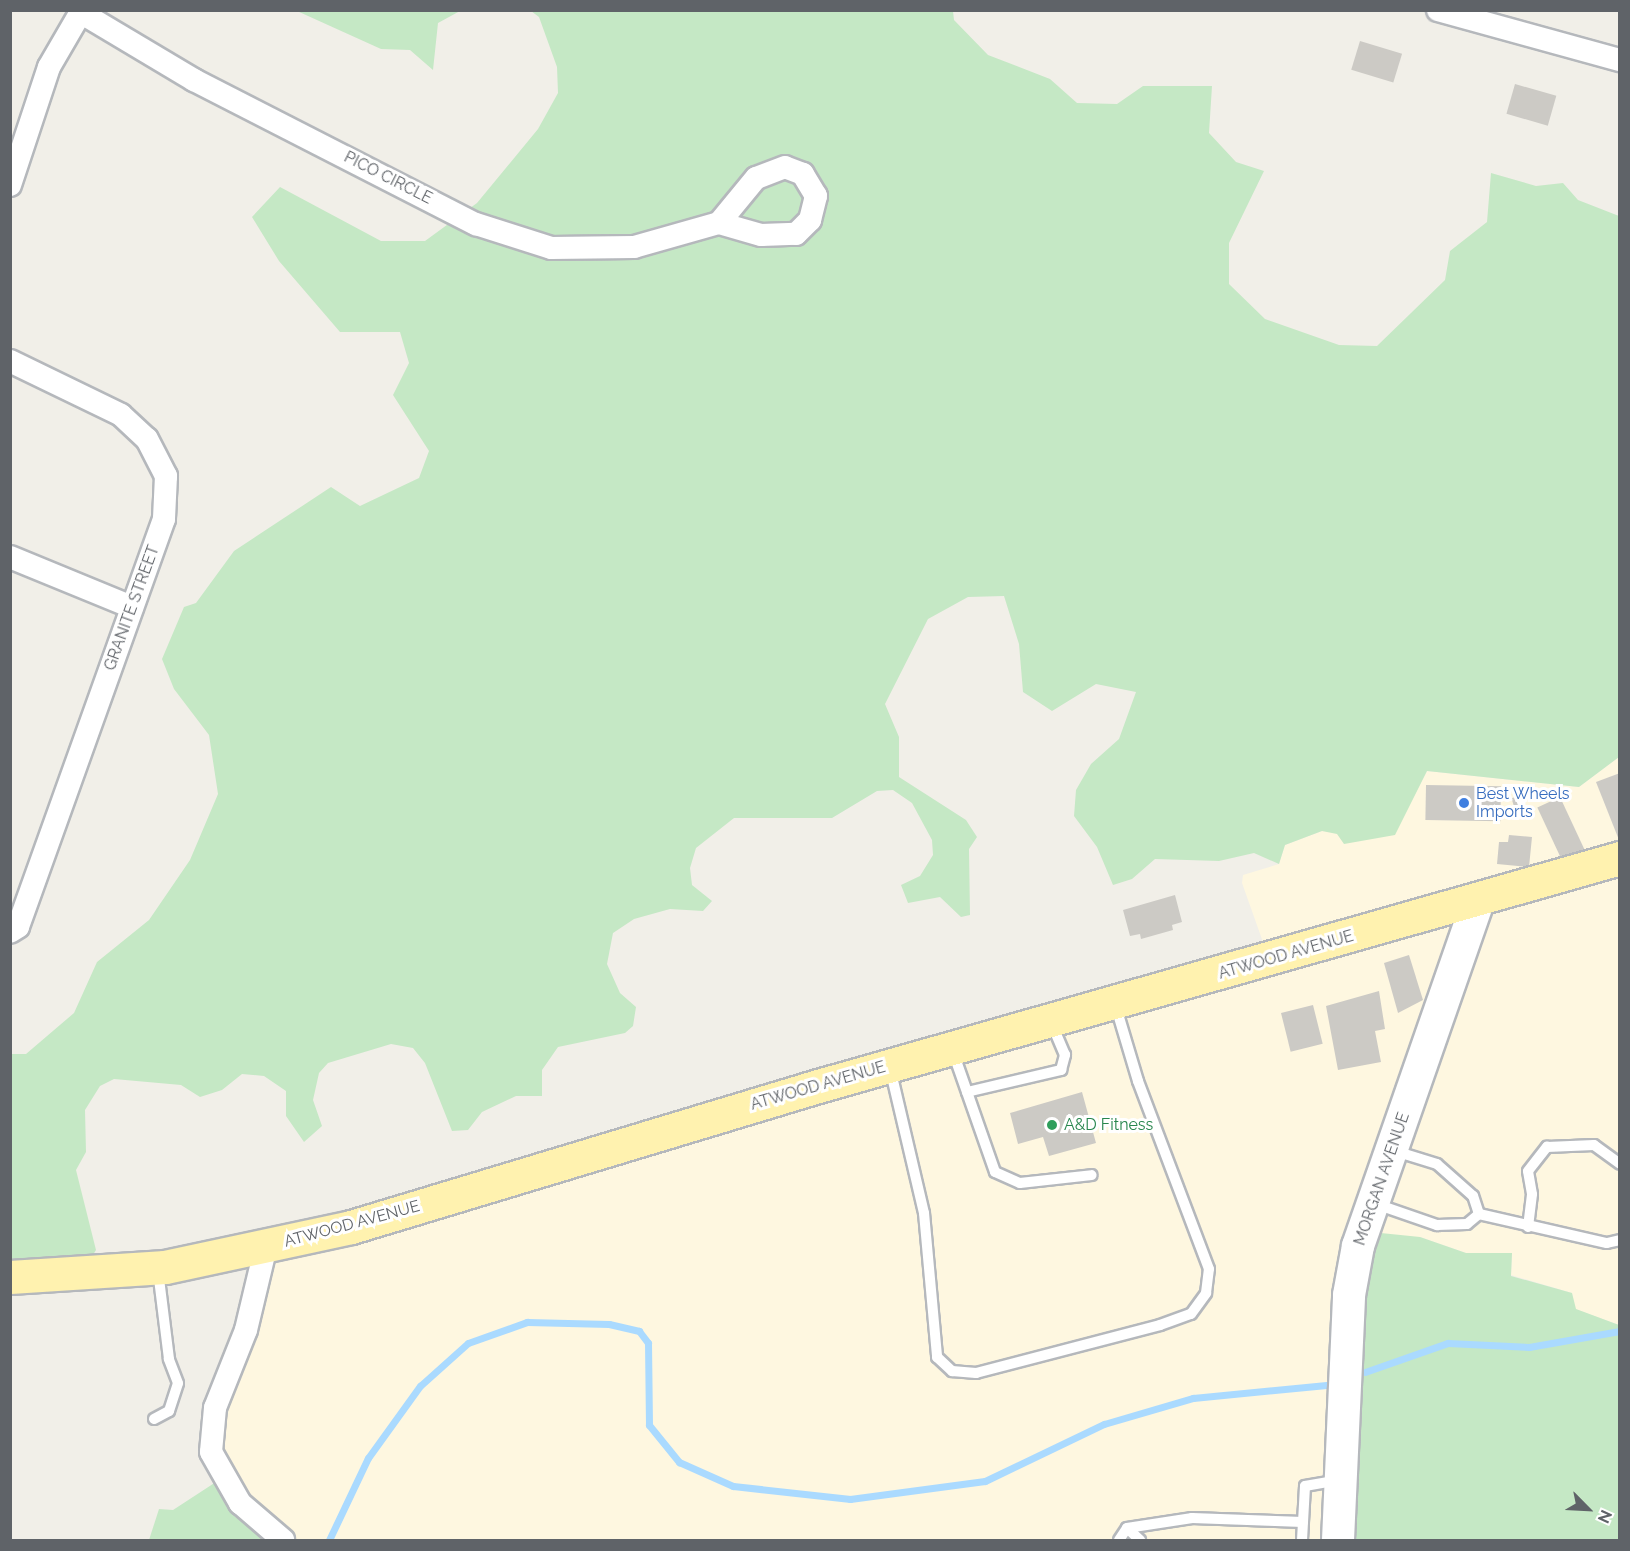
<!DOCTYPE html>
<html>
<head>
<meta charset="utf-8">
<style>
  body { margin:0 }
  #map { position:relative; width:1630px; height:1551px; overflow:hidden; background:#f1efe8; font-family:Raleway,sans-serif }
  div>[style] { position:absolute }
  .commercial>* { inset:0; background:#fef7e0 }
  .green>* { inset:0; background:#c5e8c5 }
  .stream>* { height:7px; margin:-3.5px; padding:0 3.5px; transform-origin:3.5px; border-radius:3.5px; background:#aadaff }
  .building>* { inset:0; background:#cccac5; transform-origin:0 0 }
  .roads { filter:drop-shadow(2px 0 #b5b8bc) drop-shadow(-2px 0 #b5b8bc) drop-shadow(0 2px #b5b8bc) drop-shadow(0 -2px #b5b8bc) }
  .lane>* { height:10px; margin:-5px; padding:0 5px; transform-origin:5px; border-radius:5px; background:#fff }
  .street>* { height:22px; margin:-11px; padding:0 11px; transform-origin:11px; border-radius:11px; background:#fff }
  .secondary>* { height:32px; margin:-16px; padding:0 16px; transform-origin:16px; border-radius:16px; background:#fff }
  .primary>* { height:33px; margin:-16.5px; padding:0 16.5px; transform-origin:16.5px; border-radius:16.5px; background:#fff2af }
  .dots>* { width:16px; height:16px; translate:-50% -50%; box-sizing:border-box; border:3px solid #fff; border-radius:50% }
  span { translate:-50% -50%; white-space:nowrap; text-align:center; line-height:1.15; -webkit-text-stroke:6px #fff; paint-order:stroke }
  .street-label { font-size:16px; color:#5f6368 }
  .shop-label { font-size:16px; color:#366cbe }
  .left { translate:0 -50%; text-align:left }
  .leisure-label { font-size:16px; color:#27864d }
  .frame { position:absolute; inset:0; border:12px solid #5f6368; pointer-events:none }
  .north { position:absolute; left:1558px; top:1479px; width:60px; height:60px; -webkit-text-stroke:4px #fff; paint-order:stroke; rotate:114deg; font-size:16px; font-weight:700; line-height:24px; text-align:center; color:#5f6368 }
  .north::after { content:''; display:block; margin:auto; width:21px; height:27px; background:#5f6368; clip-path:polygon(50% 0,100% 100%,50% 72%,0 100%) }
</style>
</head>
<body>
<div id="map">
  <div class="commercial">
    <div style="clip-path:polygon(1619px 757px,1619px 1325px,1575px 1309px,1572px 1293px,1511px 1275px,1512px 1253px,1466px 1253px,1420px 1237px,1341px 1540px,284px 1540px,222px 1477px,213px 1444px,265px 1254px,1269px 959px,1242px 883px,1243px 875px,1279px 864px,1285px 845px,1322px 831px,1394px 835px,1427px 771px,1579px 787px)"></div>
  </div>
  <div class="green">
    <div style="clip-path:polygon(297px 11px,460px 11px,438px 23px,433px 70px,410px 50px,381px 49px)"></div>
    <div style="clip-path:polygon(531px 11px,953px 11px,954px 20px,988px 55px,1050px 79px,1077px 103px,1117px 104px,1143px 86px,1212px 86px,1209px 133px,1236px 162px,1264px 171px,1229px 243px,1229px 284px,1265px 319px,1339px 345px,1377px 346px,1445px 280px,1450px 251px,1487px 222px,1491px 173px,1536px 186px,1563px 183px,1578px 200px,1619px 216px,1619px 757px,1579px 787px,1427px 771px,1395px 835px,1344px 844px,1337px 834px,1322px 831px,1285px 845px,1279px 864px,1254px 853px,1219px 861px,1155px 859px,1132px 879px,1113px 885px,1097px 847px,1074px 816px,1076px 790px,1091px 764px,1119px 739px,1136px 692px,1096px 684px,1052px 711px,1023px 692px,1019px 644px,1004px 596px,968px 597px,928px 619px,885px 704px,899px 737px,899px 777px,966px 820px,977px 837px,969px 849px,970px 915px,961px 917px,940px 897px,908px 903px,901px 885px,920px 876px,933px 855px,932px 840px,912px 803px,893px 790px,877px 791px,832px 818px,734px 818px,696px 848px,690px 868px,692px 885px,712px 901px,703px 911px,670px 909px,634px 919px,613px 933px,607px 964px,620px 993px,636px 1007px,633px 1026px,625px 1033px,558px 1047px,542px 1070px,542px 1096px,516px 1096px,482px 1112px,468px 1130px,452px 1131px,425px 1063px,413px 1048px,391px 1044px,328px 1063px,319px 1073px,313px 1100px,322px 1126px,304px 1142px,286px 1116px,286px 1091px,264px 1076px,242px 1074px,222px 1090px,200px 1097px,181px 1085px,114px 1079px,100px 1086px,85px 1110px,86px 1152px,76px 1170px,96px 1250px,80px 1276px,11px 1277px,10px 1054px,26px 1054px,74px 1013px,97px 962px,149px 920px,190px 860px,218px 794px,209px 735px,174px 689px,162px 659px,184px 607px,196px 603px,234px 551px,331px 487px,360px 506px,419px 478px,429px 451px,393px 395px,409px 363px,400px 332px,340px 332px,279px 261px,252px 217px,280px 187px,381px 241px,425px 241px,477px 203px,538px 129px,558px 93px,557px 67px,539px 17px)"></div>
    <div style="clip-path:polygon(1371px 1232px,1420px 1237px,1466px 1253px,1512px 1253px,1511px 1276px,1572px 1293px,1576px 1309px,1619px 1325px,1619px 1540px,1341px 1540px)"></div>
    <div style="clip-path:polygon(219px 1480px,283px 1540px,149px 1540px,159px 1509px,173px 1510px)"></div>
  </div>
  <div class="stream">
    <div style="left:1365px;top:1372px;width:88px;rotate:-19.3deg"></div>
    <div style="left:1448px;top:1343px;width:81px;rotate:2.8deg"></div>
    <div style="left:1529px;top:1347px;width:92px;rotate:-10deg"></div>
    <div style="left:329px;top:1540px;width:91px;rotate:-64.6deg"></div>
    <div style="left:368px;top:1458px;width:89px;rotate:-54.2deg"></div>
    <div style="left:420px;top:1386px;width:64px;rotate:-41.9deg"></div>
    <div style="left:468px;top:1343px;width:63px;rotate:-19.6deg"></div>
    <div style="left:527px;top:1322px;width:82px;rotate:1.4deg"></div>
    <div style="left:609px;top:1324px;width:31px;rotate:13deg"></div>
    <div style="left:639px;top:1331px;width:15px;rotate:53deg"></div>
    <div style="left:648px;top:1343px;width:82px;rotate:89.3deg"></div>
    <div style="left:649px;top:1425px;width:48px;rotate:51deg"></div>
    <div style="left:679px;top:1462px;width:59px;rotate:24deg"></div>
    <div style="left:733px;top:1486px;width:118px;rotate:6.3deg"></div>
    <div style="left:850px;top:1499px;width:136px;rotate:-7.6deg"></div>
    <div style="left:985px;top:1481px;width:132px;rotate:-25.6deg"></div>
    <div style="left:1104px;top:1424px;width:93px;rotate:-16.3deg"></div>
    <div style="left:1193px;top:1398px;width:134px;rotate:-5.6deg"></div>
  </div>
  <div class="building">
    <div style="left:1360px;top:41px;width:44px;height:30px;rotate:17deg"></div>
    <div style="left:1515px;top:84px;width:43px;height:31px;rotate:16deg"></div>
    <div style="clip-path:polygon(1620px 773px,1620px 840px,1619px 840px,1596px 782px)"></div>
    <div style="left:1426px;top:785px;width:75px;height:35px;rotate:1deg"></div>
    <div style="left:1522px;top:795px;width:14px;height:11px;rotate:73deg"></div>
    <div style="left:1560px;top:797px;width:59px;height:25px;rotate:65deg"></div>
    <div style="clip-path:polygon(1509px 835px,1532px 837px,1529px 867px,1497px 864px,1499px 842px,1508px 842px)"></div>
    <div style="clip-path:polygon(1175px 895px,1182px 922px,1172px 925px,1173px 930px,1141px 939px,1140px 934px,1130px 936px,1123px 910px)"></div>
    <div style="clip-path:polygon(1409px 955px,1423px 1000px,1398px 1013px,1384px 963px)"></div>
    <div style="clip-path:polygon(1379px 991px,1385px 1029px,1375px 1031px,1381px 1062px,1338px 1070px,1326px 1006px)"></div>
    <div style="left:1313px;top:1005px;width:40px;height:33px;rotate:76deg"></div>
    <div style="clip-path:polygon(1082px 1092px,1096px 1143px,1049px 1156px,1043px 1137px,1018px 1144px,1010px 1113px)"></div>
  </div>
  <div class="roads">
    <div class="lane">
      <div style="left:953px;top:1052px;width:127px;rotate:70.7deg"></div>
      <div style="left:995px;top:1172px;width:27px;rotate:24deg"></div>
      <div style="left:1020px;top:1183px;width:72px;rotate:-6.3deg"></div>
      <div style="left:890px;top:1068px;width:149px;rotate:76.8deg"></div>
      <div style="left:924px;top:1213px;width:145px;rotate:84.8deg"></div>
      <div style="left:937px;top:1357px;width:21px;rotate:43deg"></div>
      <div style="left:952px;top:1371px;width:24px;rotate:5deg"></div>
      <div style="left:976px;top:1373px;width:190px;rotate:-14.6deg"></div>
      <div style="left:1160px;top:1325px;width:33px;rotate:-20deg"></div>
      <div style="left:1191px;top:1314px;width:26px;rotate:-54deg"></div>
      <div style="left:1206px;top:1293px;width:24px;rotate:-83deg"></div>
      <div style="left:1209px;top:1269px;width:201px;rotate:-110.7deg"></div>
      <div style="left:1138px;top:1081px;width:80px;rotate:-106.6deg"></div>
      <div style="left:967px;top:1092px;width:97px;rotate:-13.2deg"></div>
      <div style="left:1061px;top:1070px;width:16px;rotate:-75deg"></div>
      <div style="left:1065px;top:1055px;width:34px;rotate:-113deg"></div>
      <div style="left:1376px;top:1204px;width:65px;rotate:19deg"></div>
      <div style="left:1437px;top:1225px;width:30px;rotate:-2deg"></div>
      <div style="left:1467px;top:1224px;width:16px;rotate:-40deg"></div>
      <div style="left:1479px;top:1214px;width:19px;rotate:-108deg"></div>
      <div style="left:1473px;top:1196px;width:48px;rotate:-138.4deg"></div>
      <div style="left:1437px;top:1164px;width:44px;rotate:-162.8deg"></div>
      <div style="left:1479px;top:1214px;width:131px;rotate:12.8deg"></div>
      <div style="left:1607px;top:1243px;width:13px;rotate:-13deg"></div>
      <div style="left:1528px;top:1227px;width:33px;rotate:-83deg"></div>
      <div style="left:1532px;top:1194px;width:23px;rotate:-100deg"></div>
      <div style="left:1528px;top:1171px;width:31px;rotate:-52deg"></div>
      <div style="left:1547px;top:1147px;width:47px;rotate:-2.4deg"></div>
      <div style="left:1594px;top:1145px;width:32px;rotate:36deg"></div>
      <div style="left:154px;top:1419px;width:17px;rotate:-28deg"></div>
      <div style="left:169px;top:1411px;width:29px;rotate:-72deg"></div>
      <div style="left:178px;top:1383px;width:26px;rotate:-111deg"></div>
      <div style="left:169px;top:1359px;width:89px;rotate:-97.1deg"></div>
      <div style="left:1127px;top:1528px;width:18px;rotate:43deg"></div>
      <div style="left:1119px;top:1540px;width:14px;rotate:-56deg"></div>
      <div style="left:1127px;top:1528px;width:66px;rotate:-8.7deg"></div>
      <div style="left:1192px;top:1518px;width:111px;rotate:2.1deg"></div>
      <div style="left:1302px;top:1540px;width:54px;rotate:-86.8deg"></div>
      <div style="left:1305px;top:1486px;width:34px;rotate:-10deg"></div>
    </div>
    <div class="street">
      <div style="left:1438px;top:10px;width:189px;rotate:15.4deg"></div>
      <div style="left:80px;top:12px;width:133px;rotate:30.8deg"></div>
      <div style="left:194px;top:80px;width:317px;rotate:27.1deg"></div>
      <div style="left:476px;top:224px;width:79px;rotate:17.7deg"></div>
      <div style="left:551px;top:248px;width:83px;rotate:-0.7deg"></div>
      <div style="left:634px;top:247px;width:88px;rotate:-15.8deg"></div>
      <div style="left:719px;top:223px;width:44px;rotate:15.9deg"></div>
      <div style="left:761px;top:235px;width:35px;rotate:-2deg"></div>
      <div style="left:796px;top:234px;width:20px;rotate:-45deg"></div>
      <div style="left:810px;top:220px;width:25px;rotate:-76deg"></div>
      <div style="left:816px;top:196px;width:26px;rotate:-121deg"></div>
      <div style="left:803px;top:174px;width:19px;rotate:-159deg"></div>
      <div style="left:785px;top:167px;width:31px;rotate:159deg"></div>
      <div style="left:756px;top:178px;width:58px;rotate:129.4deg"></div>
      <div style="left:10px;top:185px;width:124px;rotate:-71.7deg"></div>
      <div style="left:49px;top:67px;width:66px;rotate:-59.9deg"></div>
      <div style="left:10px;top:361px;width:123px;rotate:25.9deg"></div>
      <div style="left:121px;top:415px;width:35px;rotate:43deg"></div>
      <div style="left:147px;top:439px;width:42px;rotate:62.8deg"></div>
      <div style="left:166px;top:476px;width:43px;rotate:92.7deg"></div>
      <div style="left:164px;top:519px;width:433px;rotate:109.7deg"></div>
      <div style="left:18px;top:927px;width:9px;rotate:148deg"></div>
      <div style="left:10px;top:557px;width:132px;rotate:22.3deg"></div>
      <div style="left:266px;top:1246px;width:86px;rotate:103.4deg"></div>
      <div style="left:246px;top:1330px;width:84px;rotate:111.7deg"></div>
      <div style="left:215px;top:1408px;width:44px;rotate:95.2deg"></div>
      <div style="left:211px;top:1452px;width:59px;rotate:60.4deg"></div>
      <div style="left:240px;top:1503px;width:57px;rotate:40.7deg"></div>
    </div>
    <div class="secondary">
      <div style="left:1338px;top:1540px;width:245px;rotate:-87.4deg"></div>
      <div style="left:1349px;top:1295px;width:50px;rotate:-79.6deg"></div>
      <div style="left:1358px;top:1246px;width:365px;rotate:-70.8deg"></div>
    </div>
    <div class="primary">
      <div style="left:10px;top:1277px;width:155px;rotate:-3.7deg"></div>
      <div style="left:165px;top:1267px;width:190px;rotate:-12.1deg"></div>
      <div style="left:351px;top:1227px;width:488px;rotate:-16.8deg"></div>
      <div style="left:818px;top:1086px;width:834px;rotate:-15.87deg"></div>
    </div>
  </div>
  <div class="dots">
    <div style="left:1464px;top:803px;background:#3f7fe0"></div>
    <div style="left:1052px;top:1125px;background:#2e9e5b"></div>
  </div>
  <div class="street-label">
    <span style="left:388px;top:178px;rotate:27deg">PICO CIRCLE</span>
    <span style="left:132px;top:608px;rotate:-70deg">GRANITE STREET</span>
    <span style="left:1286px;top:955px;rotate:-16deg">ATWOOD AVENUE</span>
    <span style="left:818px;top:1086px;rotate:-16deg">ATWOOD AVENUE</span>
    <span style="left:1382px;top:1179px;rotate:-71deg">MORGAN AVENUE</span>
    <span style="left:352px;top:1224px;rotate:-15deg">ATWOOD AVENUE</span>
  </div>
  <div class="shop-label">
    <span class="left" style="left:1476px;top:803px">Best Wheels<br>Imports</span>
  </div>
  <div class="leisure-label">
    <span class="left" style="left:1064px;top:1125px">A&amp;D Fitness</span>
  </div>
  <div class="frame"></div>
  <div class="north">N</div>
</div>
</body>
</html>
